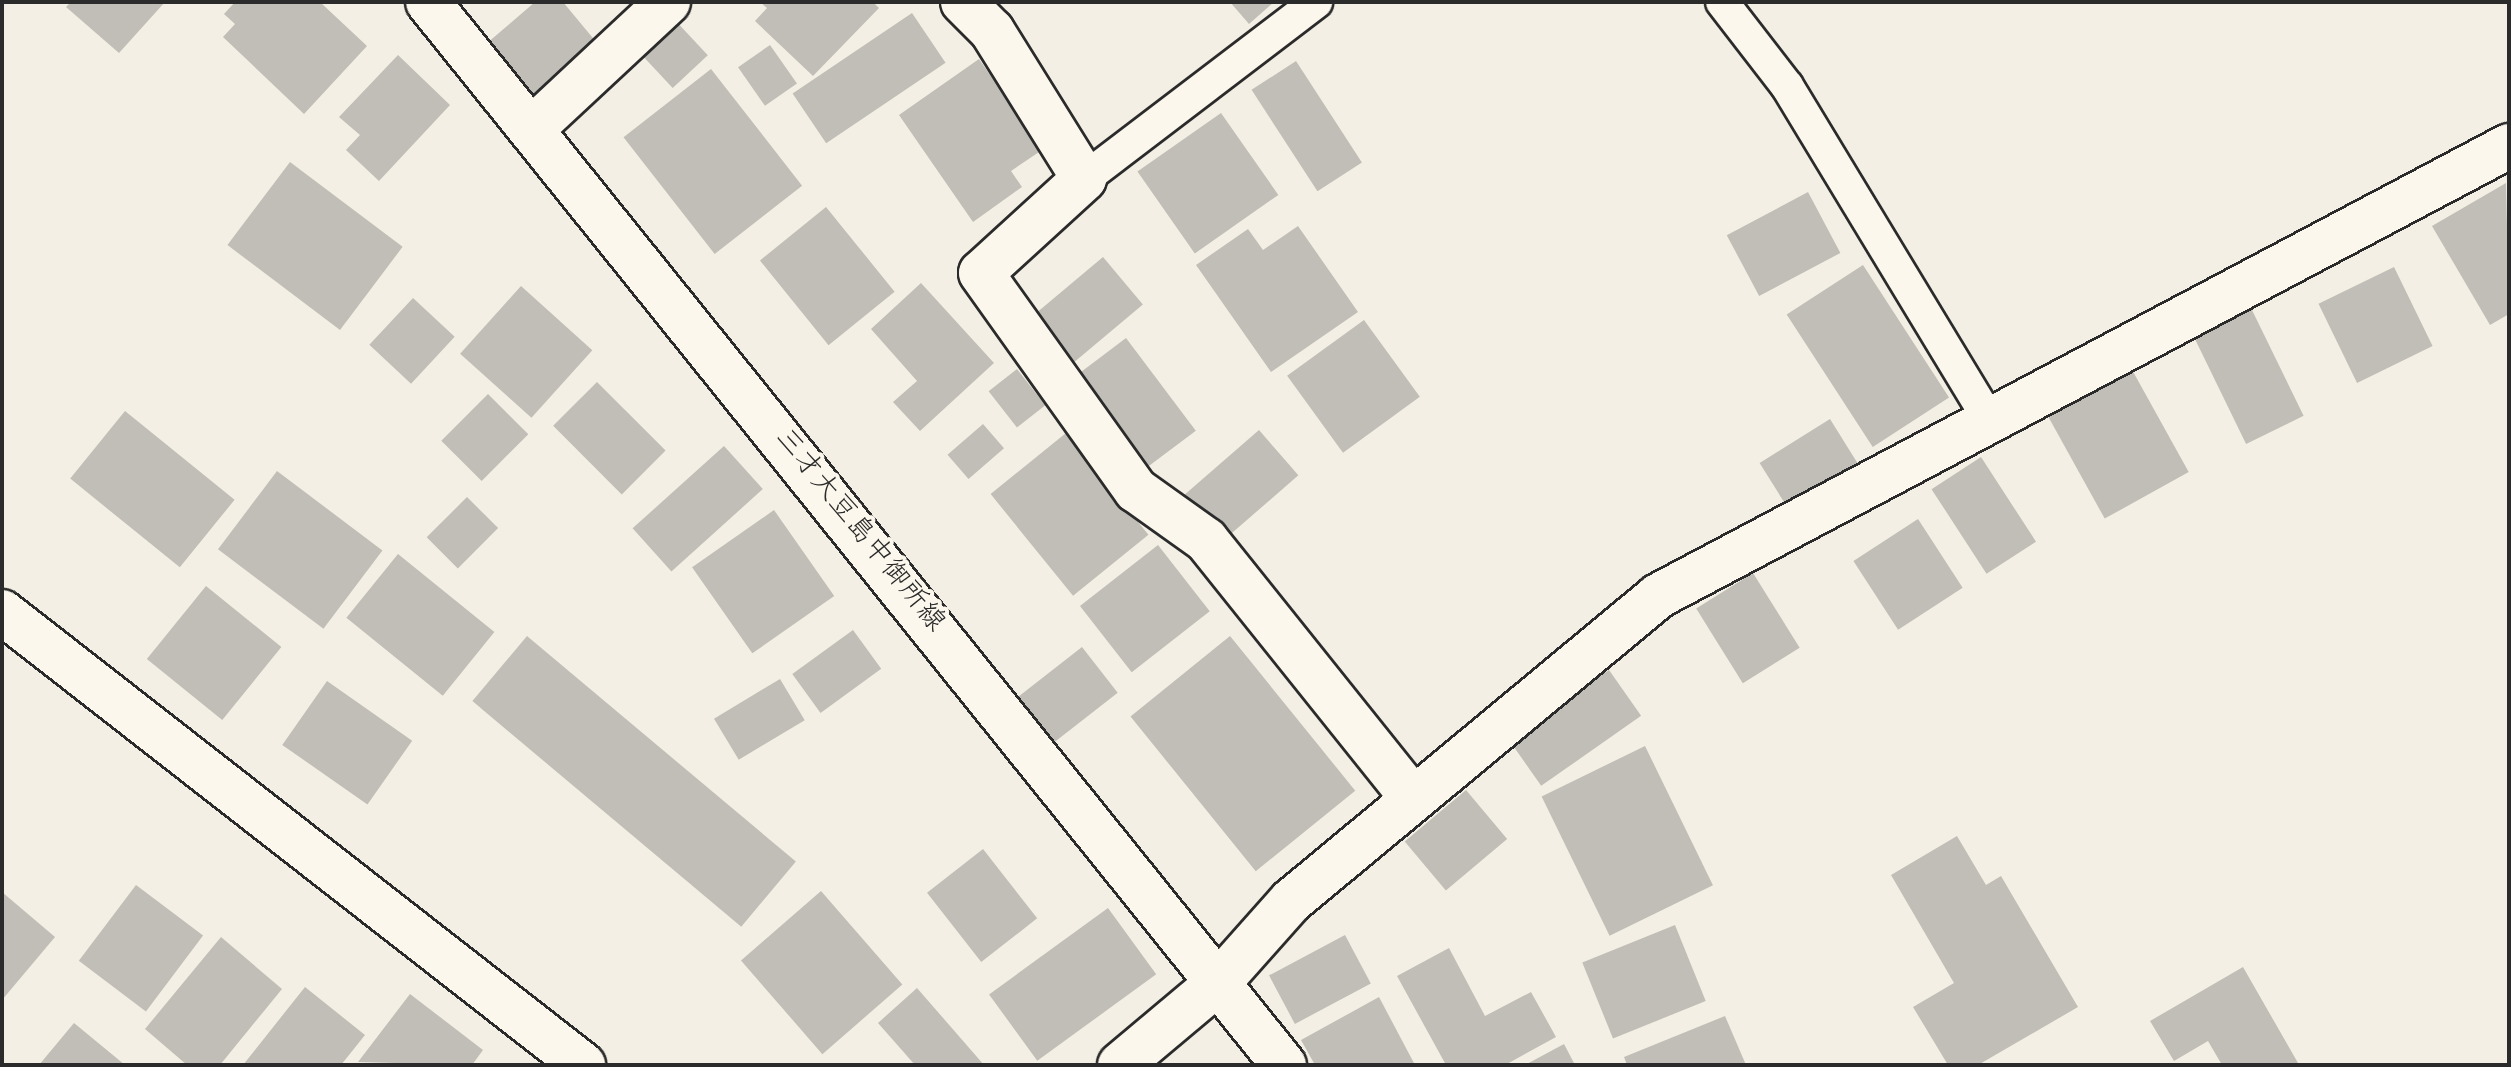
<!DOCTYPE html>
<html>
<head>
<meta charset="utf-8">
<style>
  body { margin:0 }
  #map { position:relative; width:2511px; height:1067px; overflow:hidden; background:#f3efe4; font-family:"Indie Flower","Klee One",sans-serif }
  div>[style] { position:absolute }
  .building>* { inset:0; background:#c0beb6; transform-origin:0 0 }
  .roads { filter:drop-shadow(2px 0 #2b2b2b) drop-shadow(-2px 0 #2b2b2b) drop-shadow(0 2px #2b2b2b) drop-shadow(0 -2px #2b2b2b) }
  .lane>* { height:32px; margin:-16px; padding:0 16px; transform-origin:16px; border-radius:16px; background:#fbf7ec }
  .street>* { height:44px; margin:-22px; padding:0 22px; transform-origin:22px; border-radius:22px; background:#fbf7ec }
  .secondary>* { height:44px; margin:-22px; padding:0 22px; transform-origin:22px; border-radius:22px; background:#fbf7ec }
  span { translate:-50% -50%; white-space:nowrap; text-align:center; line-height:1.15; -webkit-text-stroke:8px #fbf7ec; paint-order:stroke }
  .street-label { font-size:28px; color:#2b2b2b }
  .frame { position:absolute; inset:0; border:4px solid #2b2b2b; pointer-events:none }
</style>
</head>
<body>
<div id="map">
  <div class="building">
    <div style="clip-path:polygon(71px 2px,165px 2px,119px 53px,66px 7px)"></div>
    <div style="clip-path:polygon(235px 2px,320px 2px,367px 46px,304px 114px,223px 37px,235px 24px,224px 14px)"></div>
    <div style="clip-path:polygon(535px 2px,563px 2px,597px 43px,531px 97px,486px 44px)"></div>
    <div style="clip-path:polygon(760px 2px,873px 2px,879px 8px,813px 76px,755px 21px,767px 8px)"></div>
    <div style="clip-path:polygon(1230px 2px,1274px 2px,1249px 24px)"></div>
    <div style="left:912px;top:13px;width:60px;height:144px;rotate:56deg"></div>
    <div style="left:673px;top:18px;width:51px;height:48px;rotate:47deg"></div>
    <div style="left:770px;top:45px;width:47px;height:39px;rotate:55deg"></div>
    <div style="clip-path:polygon(398px 55px,450px 105px,379px 181px,346px 150px,360px 135px,339px 117px)"></div>
    <div style="clip-path:polygon(979px 59px,1042px 150px,1011px 171px,1022px 187px,973px 222px,899px 115px)"></div>
    <div style="left:1296px;top:61px;width:121px;height:53px;rotate:57deg"></div>
    <div style="left:711px;top:69px;width:148px;height:111px;rotate:52deg"></div>
    <div style="left:1221px;top:113px;width:100px;height:102px;rotate:55deg"></div>
    <div style="left:290px;top:162px;width:141px;height:104px;rotate:37deg"></div>
    <div style="clip-path:polygon(2506px 183px,2509px 314px,2490px 325px,2432px 226px)"></div>
    <div style="left:1808px;top:192px;width:69px;height:92px;rotate:62deg"></div>
    <div style="left:826px;top:207px;width:109px;height:85px;rotate:51deg"></div>
    <div style="clip-path:polygon(1298px 226px,1358px 312px,1271px 372px,1196px 265px,1248px 229px,1263px 250px)"></div>
    <div style="left:1103px;top:257px;width:62px;height:91px;rotate:50deg"></div>
    <div style="left:1863px;top:265px;width:158px;height:91px;rotate:57deg"></div>
    <div style="left:2394px;top:267px;width:88px;height:84px;rotate:64deg"></div>
    <div style="clip-path:polygon(921px 283px,994px 363px,920px 431px,893px 402px,917px 381px,871px 329px)"></div>
    <div style="left:521px;top:286px;width:96px;height:91px;rotate:42deg"></div>
    <div style="left:413px;top:298px;width:57px;height:64px;rotate:43deg"></div>
    <div style="left:2251px;top:308px;width:120px;height:64px;rotate:64deg"></div>
    <div style="left:1364px;top:320px;width:95px;height:95px;rotate:54deg"></div>
    <div style="left:1126px;top:338px;width:116px;height:63px;rotate:53deg"></div>
    <div style="left:2131px;top:368px;width:119px;height:96px;rotate:61deg"></div>
    <div style="left:1017px;top:369px;width:46px;height:36px;rotate:52deg"></div>
    <div style="left:597px;top:382px;width:97px;height:62px;rotate:45deg"></div>
    <div style="left:488px;top:394px;width:57px;height:66px;rotate:45deg"></div>
    <div style="left:125px;top:411px;width:141px;height:87px;rotate:39deg"></div>
    <div style="left:1830px;top:419px;width:55px;height:83px;rotate:58deg"></div>
    <div style="left:983px;top:424px;width:32px;height:47px;rotate:49deg"></div>
    <div style="left:1259px;top:430px;width:60px;height:101px;rotate:49deg"></div>
    <div style="left:1066px;top:433px;width:131px;height:97px;rotate:51deg"></div>
    <div style="left:724px;top:446px;width:58px;height:123px;rotate:48deg"></div>
    <div style="left:1981px;top:457px;width:101px;height:59px;rotate:57deg"></div>
    <div style="left:277px;top:471px;width:132px;height:98px;rotate:37deg"></div>
    <div style="left:467px;top:497px;width:44px;height:57px;rotate:45deg"></div>
    <div style="left:774px;top:510px;width:105px;height:100px;rotate:55deg"></div>
    <div style="left:1918px;top:519px;width:82px;height:77px;rotate:57deg"></div>
    <div style="left:1158px;top:545px;width:84px;height:99px;rotate:52deg"></div>
    <div style="left:398px;top:554px;width:124px;height:82px;rotate:39deg"></div>
    <div style="left:1753px;top:573px;width:88px;height:67px;rotate:58deg"></div>
    <div style="left:206px;top:586px;width:97px;height:94px;rotate:39deg"></div>
    <div style="left:853px;top:630px;width:48px;height:75px;rotate:54deg"></div>
    <div style="left:527px;top:636px;width:351px;height:85px;rotate:40deg"></div>
    <div style="left:1230px;top:636px;width:199px;height:128px;rotate:51deg"></div>
    <div style="left:1082px;top:647px;width:58px;height:87px;rotate:52deg"></div>
    <div style="left:1609px;top:670px;width:56px;height:122px;rotate:55deg"></div>
    <div style="left:780px;top:679px;width:48px;height:77px;rotate:59deg"></div>
    <div style="left:327px;top:681px;width:104px;height:78px;rotate:35deg"></div>
    <div style="left:1645px;top:746px;width:155px;height:115px;rotate:64deg"></div>
    <div style="left:1466px;top:790px;width:64px;height:80px;rotate:50deg"></div>
    <div style="clip-path:polygon(1957px 836px,1986px 885px,2001px 876px,2078px 1007px,1978px 1065px,1948px 1065px,1913px 1007px,1954px 983px,1891px 875px)"></div>
    <div style="left:983px;top:849px;width:88px;height:71px;rotate:52deg"></div>
    <div style="left:136px;top:885px;width:84px;height:95px;rotate:37deg"></div>
    <div style="left:821px;top:891px;width:124px;height:106px;rotate:49deg"></div>
    <div style="clip-path:polygon(2px 892px,55px 937px,2px 1000px)"></div>
    <div style="left:1108px;top:908px;width:82px;height:147px;rotate:54deg"></div>
    <div style="left:1675px;top:925px;width:82px;height:100px;rotate:68deg"></div>
    <div style="left:1345px;top:935px;width:55px;height:86px;rotate:62deg"></div>
    <div style="clip-path:polygon(221px 937px,282px 989px,220px 1065px,187px 1065px,145px 1029px)"></div>
    <div style="clip-path:polygon(1449px 948px,1485px 1016px,1531px 992px,1556px 1037px,1505px 1065px,1446px 1065px,1397px 976px)"></div>
    <div style="clip-path:polygon(2243px 967px,2298px 1063px,2222px 1065px,2208px 1041px,2174px 1061px,2150px 1021px)"></div>
    <div style="clip-path:polygon(305px 987px,365px 1035px,341px 1065px,243px 1065px)"></div>
    <div style="clip-path:polygon(917px 988px,984px 1065px,915px 1065px,878px 1023px)"></div>
    <div style="clip-path:polygon(410px 994px,483px 1050px,472px 1065px,358px 1062px)"></div>
    <div style="clip-path:polygon(1379px 997px,1415px 1065px,1315px 1065px,1301px 1040px)"></div>
    <div style="clip-path:polygon(1725px 1016px,1746px 1065px,1627px 1065px,1624px 1057px)"></div>
    <div style="clip-path:polygon(74px 1023px,125px 1065px,39px 1065px)"></div>
    <div style="clip-path:polygon(1564px 1044px,1575px 1065px,1525px 1065px)"></div>
  </div>
  <div class="roads">
    <div class="lane">
      <div style="left:1722px;top:2px;width:106px;rotate:52.3deg"></div>
      <div style="left:1787px;top:86px;width:390px;rotate:58.8deg"></div>
      <div style="left:1084px;top:179px;width:292px;rotate:-37.3deg"></div>
    </div>
    <div class="street">
      <div style="left:963px;top:2px;width:41px;rotate:45deg"></div>
      <div style="left:992px;top:31px;width:174px;rotate:58.1deg"></div>
      <div style="left:1084px;top:179px;width:139px;rotate:137.6deg"></div>
      <div style="left:981px;top:273px;width:267px;rotate:54.5deg"></div>
      <div style="left:1136px;top:490px;width:86px;rotate:35.5deg"></div>
      <div style="left:1206px;top:540px;width:328px;rotate:51.3deg"></div>
      <div style="left:535px;top:126px;width:182px;rotate:-43deg"></div>
      <div style="left:2px;top:612px;width:737px;rotate:37.94deg"></div>
      <div style="left:1120px;top:1065px;width:129px;rotate:-40deg"></div>
      <div style="left:1219px;top:982px;width:108px;rotate:-48.4deg"></div>
      <div style="left:1291px;top:901px;width:477px;rotate:-39.7deg"></div>
      <div style="left:1658px;top:596px;width:963px;rotate:-27.87deg"></div>
    </div>
    <div class="secondary">
      <div style="left:428px;top:2px;width:1365px;rotate:51.16deg"></div>
    </div>
  </div>
  <div class="street-label">
    <span style="left:859px;top:531px;rotate:51deg">三才大豆島中御所線</span>
  </div>
  <div class="frame"></div>
</div>
</body>
</html>
